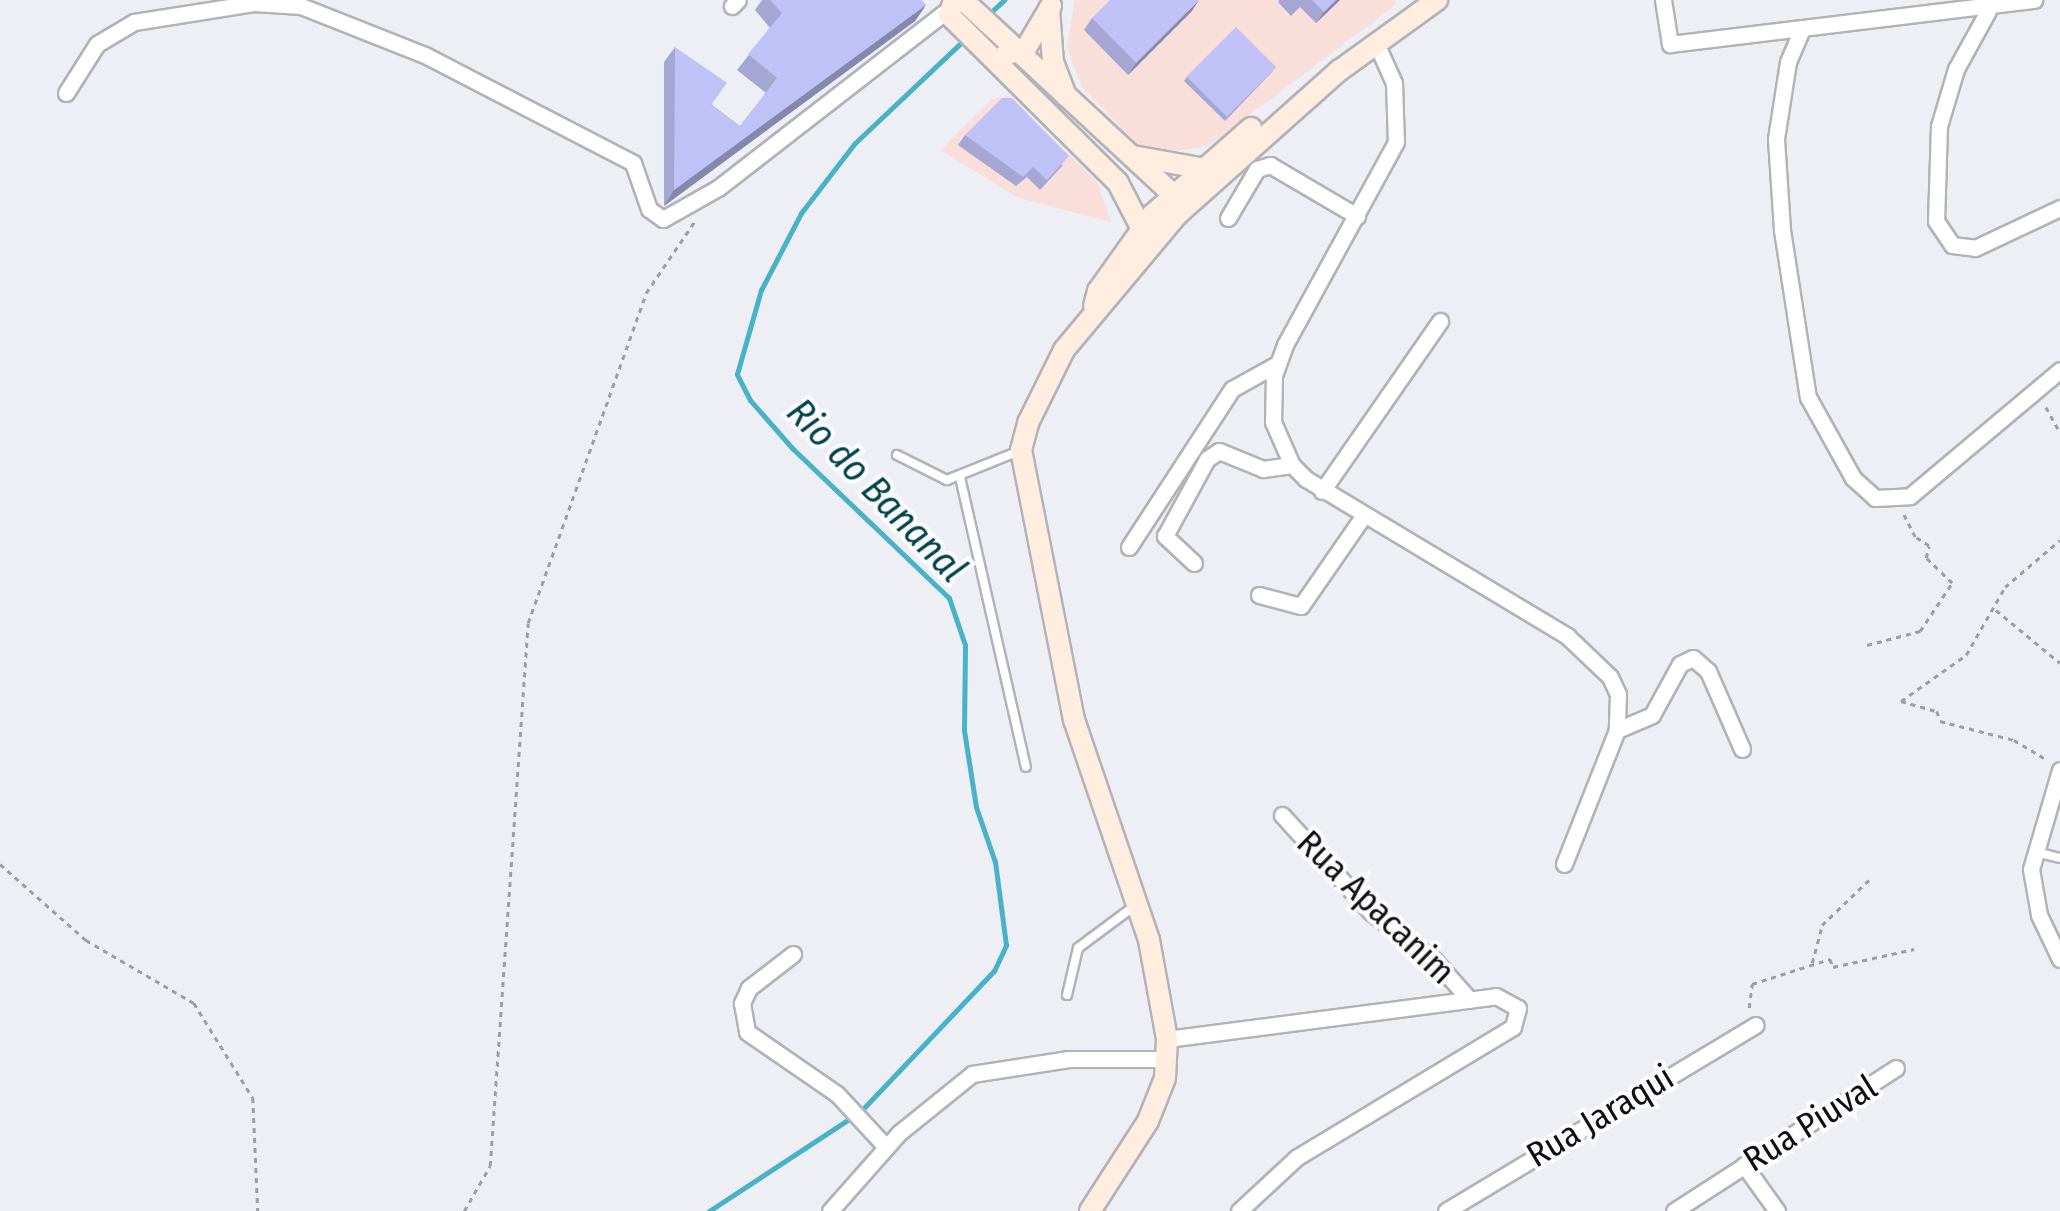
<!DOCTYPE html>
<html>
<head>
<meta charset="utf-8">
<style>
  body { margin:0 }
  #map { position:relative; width:2060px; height:1211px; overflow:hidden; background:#eeeef5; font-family:"Fira Sans Condensed",sans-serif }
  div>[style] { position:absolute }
  .education>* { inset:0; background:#f9ded9 }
  .stream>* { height:5px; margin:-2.5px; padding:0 2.5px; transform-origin:2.5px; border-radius:2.5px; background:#48b3c6 }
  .path>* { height:2.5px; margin-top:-1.25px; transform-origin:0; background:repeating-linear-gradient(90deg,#9d9da2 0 5px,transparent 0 10px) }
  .roads { filter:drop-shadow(2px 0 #b2b2b9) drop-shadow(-2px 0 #b2b2b9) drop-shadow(0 2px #b2b2b9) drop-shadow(0 -2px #b2b2b9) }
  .lane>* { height:8px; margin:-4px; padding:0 4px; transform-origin:4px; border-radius:4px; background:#fff }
  .street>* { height:15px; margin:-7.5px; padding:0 7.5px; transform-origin:7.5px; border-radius:7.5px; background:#fff }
  .secondary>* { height:20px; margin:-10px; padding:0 10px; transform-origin:10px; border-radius:10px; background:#ffeedf }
  .wall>* { inset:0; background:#a5a6d4 }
  .shaded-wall>* { inset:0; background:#8687ad }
  .building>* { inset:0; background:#c0c1f7; transform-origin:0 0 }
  span { translate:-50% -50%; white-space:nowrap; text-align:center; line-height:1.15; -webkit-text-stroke:8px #fcfcff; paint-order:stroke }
  .street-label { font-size:35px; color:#0f0f11 }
  .water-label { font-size:38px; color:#00434d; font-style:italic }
</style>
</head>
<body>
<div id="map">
  <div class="education">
    <div style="clip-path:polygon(1075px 0,1395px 0,1397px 4px,1208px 146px,1178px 151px,1138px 145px,1082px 87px,1067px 48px)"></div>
    <div style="clip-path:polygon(1008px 96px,1097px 182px,1111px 222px,1019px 198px,940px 150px,992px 99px)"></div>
  </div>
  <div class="stream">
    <div style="left:989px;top:14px;width:21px;rotate:-43deg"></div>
    <div style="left:709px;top:1211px;width:181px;rotate:-33.3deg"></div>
    <div style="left:860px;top:1112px;width:195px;rotate:-46.5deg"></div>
    <div style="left:994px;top:971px;width:29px;rotate:-65deg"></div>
    <div style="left:1006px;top:945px;width:84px;rotate:-97.5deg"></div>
    <div style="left:995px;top:862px;width:58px;rotate:-109.1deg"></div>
    <div style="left:976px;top:807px;width:78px;rotate:-98.9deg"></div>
    <div style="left:964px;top:730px;width:85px;rotate:-89.3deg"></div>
    <div style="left:965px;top:645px;width:50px;rotate:-108.8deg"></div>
    <div style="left:949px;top:598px;width:216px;rotate:-136.3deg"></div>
    <div style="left:793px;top:449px;width:65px;rotate:-131.3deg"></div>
    <div style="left:750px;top:400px;width:29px;rotate:-117deg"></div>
    <div style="left:737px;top:374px;width:87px;rotate:-74.1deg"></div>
    <div style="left:761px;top:290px;width:87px;rotate:-62.5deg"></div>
    <div style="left:801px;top:213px;width:88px;rotate:-52.4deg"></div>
    <div style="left:855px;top:143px;width:150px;rotate:-43.4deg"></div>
  </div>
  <div class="path">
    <div style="left:2046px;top:407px;width:29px;rotate:61deg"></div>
    <div style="left:1996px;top:610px;width:83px;rotate:39.6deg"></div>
    <div style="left:1867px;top:645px;width:55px;rotate:-14.8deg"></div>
    <div style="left:1920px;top:631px;width:58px;rotate:-56.3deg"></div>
    <div style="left:1952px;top:583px;width:36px;rotate:-136deg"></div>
    <div style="left:1926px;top:558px;width:12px;rotate:-76deg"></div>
    <div style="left:1929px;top:546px;width:17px;rotate:-147deg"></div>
    <div style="left:1915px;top:537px;width:29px;rotate:-117deg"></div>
    <div style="left:1901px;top:701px;width:80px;rotate:-35.3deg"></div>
    <div style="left:1966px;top:655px;width:78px;rotate:-60.2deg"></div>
    <div style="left:2005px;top:587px;width:72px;rotate:-40.5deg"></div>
    <div style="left:1901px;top:701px;width:37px;rotate:16deg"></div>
    <div style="left:1937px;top:711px;width:10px;rotate:73deg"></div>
    <div style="left:1940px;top:721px;width:76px;rotate:14.4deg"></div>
    <div style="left:2014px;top:740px;width:37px;rotate:31deg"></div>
    <div style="left:0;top:864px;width:115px;rotate:41.5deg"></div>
    <div style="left:86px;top:940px;width:125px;rotate:30.3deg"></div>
    <div style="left:194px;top:1003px;width:112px;rotate:58.2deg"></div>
    <div style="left:253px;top:1098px;width:113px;rotate:87.5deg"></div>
    <div style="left:1812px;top:963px;width:39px;rotate:-75deg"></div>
    <div style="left:1822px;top:925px;width:69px;rotate:-43.8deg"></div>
    <div style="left:1749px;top:1008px;width:24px;rotate:-83deg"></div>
    <div style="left:1752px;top:984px;width:82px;rotate:-17.8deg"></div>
    <div style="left:1830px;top:959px;width:9px;rotate:69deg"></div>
    <div style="left:1833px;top:967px;width:83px;rotate:-12.5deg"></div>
    <div style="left:464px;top:1211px;width:52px;rotate:-60deg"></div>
    <div style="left:490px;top:1166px;width:544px;rotate:-86deg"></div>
    <div style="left:528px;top:623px;width:350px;rotate:-70.3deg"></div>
    <div style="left:646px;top:293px;width:87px;rotate:-55.8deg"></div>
  </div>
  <div class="roads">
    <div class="lane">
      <div style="left:897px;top:455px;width:56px;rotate:26.6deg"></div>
      <div style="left:947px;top:480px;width:78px;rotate:-21.9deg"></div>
      <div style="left:960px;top:477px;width:297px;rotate:77.2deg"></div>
      <div style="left:2036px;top:852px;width:25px;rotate:14deg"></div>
      <div style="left:1067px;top:995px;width:48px;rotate:-76.8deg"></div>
      <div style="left:1078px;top:948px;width:72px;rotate:-36.6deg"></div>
    </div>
    <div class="street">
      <div style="left:1663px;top:0;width:45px;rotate:81deg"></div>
      <div style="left:1670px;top:44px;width:367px;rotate:-6.9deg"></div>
      <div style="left:732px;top:6px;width:8px;rotate:-45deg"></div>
      <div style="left:1988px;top:11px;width:66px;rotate:118.9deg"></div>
      <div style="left:1956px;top:69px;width:59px;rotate:106.6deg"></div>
      <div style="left:1939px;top:126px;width:95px;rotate:91.8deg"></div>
      <div style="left:1936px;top:221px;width:29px;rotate:56deg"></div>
      <div style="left:1952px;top:245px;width:23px;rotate:7deg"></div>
      <div style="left:1975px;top:248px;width:94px;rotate:-25.2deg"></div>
      <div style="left:1802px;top:29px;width:36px;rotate:113deg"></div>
      <div style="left:1788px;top:62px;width:78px;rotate:98.9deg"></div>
      <div style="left:1776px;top:139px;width:91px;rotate:86.2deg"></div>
      <div style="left:1782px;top:230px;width:169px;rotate:81.2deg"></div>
      <div style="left:1808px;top:397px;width:93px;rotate:60.9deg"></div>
      <div style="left:1853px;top:478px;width:30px;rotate:42deg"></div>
      <div style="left:1875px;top:498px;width:35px;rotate:-3deg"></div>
      <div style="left:1910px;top:496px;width:196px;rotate:-40deg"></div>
      <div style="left:1376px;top:43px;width:44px;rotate:65.8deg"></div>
      <div style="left:1394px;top:83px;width:59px;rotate:88.1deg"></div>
      <div style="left:1396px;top:142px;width:231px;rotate:118.7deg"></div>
      <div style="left:1285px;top:345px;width:32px;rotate:110deg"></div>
      <div style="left:1274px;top:375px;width:47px;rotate:91.2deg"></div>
      <div style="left:1273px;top:422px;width:47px;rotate:66.2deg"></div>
      <div style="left:1292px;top:465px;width:20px;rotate:45deg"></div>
      <div style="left:1306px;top:479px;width:305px;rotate:31deg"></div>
      <div style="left:1567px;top:636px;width:59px;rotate:43.6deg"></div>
      <div style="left:1610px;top:677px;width:19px;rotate:65deg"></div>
      <div style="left:1618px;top:694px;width:36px;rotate:92deg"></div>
      <div style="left:1617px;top:730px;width:144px;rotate:111.6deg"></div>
      <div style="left:66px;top:93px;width:58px;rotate:-57.7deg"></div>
      <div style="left:97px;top:44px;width:43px;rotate:-30.7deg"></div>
      <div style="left:134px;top:22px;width:121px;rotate:-9deg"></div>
      <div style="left:254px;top:3px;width:47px;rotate:3.7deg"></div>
      <div style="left:301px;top:6px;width:133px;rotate:21.6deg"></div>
      <div style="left:425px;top:55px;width:234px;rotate:27.4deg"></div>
      <div style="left:633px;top:163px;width:49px;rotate:70.8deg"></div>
      <div style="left:649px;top:209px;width:17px;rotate:36deg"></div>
      <div style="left:663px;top:219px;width:63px;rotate:-29.4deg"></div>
      <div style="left:718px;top:188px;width:289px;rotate:-37.8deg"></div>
      <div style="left:1228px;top:218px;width:57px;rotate:-59.4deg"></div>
      <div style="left:1257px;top:169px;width:14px;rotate:-17deg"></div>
      <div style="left:1270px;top:165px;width:101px;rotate:30.4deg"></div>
      <div style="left:1322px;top:491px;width:207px;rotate:-55.2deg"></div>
      <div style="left:1129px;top:547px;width:189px;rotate:-56.9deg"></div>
      <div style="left:1232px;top:389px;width:51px;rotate:-29.1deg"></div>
      <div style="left:1194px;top:563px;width:40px;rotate:-137deg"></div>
      <div style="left:1165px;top:536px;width:88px;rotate:-61.4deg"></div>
      <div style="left:1207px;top:459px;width:14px;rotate:-34deg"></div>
      <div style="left:1219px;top:451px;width:48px;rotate:22.2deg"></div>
      <div style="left:1263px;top:469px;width:29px;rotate:-8deg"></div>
      <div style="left:1259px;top:595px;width:43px;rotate:14.7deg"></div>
      <div style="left:1301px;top:606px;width:111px;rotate:-55.3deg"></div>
      <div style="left:1617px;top:730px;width:38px;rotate:-23deg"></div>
      <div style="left:1652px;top:715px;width:58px;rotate:-61.2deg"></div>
      <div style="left:1680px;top:664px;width:14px;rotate:-25deg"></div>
      <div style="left:1693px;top:658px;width:20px;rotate:41deg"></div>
      <div style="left:1708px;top:671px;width:85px;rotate:66.4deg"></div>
      <div style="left:2060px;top:770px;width:103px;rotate:106.3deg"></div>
      <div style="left:2031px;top:869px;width:47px;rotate:80.1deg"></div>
      <div style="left:2039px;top:915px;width:49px;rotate:64.5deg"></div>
      <div style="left:1282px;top:815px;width:132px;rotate:47.5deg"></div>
      <div style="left:1371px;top:912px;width:81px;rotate:37.4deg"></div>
      <div style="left:1435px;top:961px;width:52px;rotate:48.1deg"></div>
      <div style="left:793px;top:954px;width:56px;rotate:142.3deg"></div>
      <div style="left:749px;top:988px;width:17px;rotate:115deg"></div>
      <div style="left:742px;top:1003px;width:29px;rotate:80deg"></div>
      <div style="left:747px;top:1032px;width:109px;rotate:34.6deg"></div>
      <div style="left:837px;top:1094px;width:72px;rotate:47.2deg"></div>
      <div style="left:1167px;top:1039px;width:332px;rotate:-7.4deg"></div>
      <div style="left:1496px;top:996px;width:25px;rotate:29deg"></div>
      <div style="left:1518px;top:1008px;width:20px;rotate:105deg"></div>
      <div style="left:1513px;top:1027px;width:253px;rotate:148.9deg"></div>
      <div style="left:1296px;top:1158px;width:78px;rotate:137.1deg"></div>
      <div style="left:1744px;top:1165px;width:57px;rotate:54.3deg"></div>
      <div style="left:830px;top:1211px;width:104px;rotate:-48.5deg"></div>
      <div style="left:899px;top:1133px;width:94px;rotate:-38.9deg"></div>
      <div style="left:972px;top:1074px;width:98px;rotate:-8.8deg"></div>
      <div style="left:1069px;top:1059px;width:97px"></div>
      <div style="left:1446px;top:1211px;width:361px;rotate:-31deg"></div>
      <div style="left:1674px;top:1211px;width:264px;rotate:-32.8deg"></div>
    </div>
    <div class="secondary">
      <div style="left:954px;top:0;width:16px;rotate:108deg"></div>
      <div style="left:949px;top:15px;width:238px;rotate:44.8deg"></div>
      <div style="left:1118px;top:183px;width:63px;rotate:62.6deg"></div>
      <div style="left:963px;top:0;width:278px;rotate:42.8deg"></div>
      <div style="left:1167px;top:189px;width:16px;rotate:68deg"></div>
      <div style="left:1049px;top:9px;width:53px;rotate:85.7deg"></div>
      <div style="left:1053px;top:62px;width:36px;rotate:69deg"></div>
      <div style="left:1005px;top:55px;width:22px;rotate:-18deg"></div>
      <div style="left:1026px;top:48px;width:49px;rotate:-59.2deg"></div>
      <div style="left:1133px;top:156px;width:68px;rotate:10.2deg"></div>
      <div style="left:1094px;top:306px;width:16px;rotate:-75deg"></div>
      <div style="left:1098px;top:291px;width:93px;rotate:-54.6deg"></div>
      <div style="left:1152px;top:215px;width:132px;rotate:-41.3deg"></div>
      <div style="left:1090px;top:1211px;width:107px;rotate:-57.2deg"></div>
      <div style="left:1148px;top:1121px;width:46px;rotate:-68.4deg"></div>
      <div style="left:1165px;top:1078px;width:39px;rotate:-87deg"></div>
      <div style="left:1167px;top:1039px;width:101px;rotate:-100.3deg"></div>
      <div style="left:1149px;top:940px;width:232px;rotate:-108.8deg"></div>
      <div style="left:1074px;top:720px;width:275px;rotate:-101.1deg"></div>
      <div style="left:1021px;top:450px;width:28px;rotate:-75deg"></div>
      <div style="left:1028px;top:423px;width:81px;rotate:-63.7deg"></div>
      <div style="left:1064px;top:350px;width:176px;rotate:-50.1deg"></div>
      <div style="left:1177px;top:215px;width:218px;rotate:-41.7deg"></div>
      <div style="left:1340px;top:70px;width:120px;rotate:-35.8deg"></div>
    </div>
  </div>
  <div class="wall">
    <div style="clip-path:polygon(762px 0,921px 0,926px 5px,915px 21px,664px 206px,664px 62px,675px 47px,712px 105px,740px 126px,766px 93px,737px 70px,770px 28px,755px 10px)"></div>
    <div style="clip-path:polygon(1279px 0,1340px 0,1316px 23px,1300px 7px,1291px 16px,1278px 2px)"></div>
    <div style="clip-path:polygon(1192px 11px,1128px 75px,1084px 30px,1092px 18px)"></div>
    <div style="clip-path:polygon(1273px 71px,1225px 121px,1184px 81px,1187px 77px)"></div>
    <div style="clip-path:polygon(965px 135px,1063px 165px,1040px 190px,1027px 177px,1016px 186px,958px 145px)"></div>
  </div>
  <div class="shaded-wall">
    <div style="clip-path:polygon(1199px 0,1192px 11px,1128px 75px,1136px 63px)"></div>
    <div style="clip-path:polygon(1336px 0,1340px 0,1316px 23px,1324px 12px)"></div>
    <div style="clip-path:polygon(926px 5px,915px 21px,664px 206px,674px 190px)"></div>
  </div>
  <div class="building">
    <div style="clip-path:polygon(770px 0,921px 0,926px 5px,674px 190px,675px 47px,727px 83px,711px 105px,740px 126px,777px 78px,748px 54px,782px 13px)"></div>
    <div style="clip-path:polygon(1110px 0,1199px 0,1136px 63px,1092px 18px)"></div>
    <div style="clip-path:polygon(1312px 0,1336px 0,1324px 12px)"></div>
    <div style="left:1236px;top:27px;width:57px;height:70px;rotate:45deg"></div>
    <div style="clip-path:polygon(1002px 98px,1012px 98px,1069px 156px,1047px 180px,1033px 167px,1023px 177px,965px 135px)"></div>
  </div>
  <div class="street-label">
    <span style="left:1376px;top:907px;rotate:44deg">Rua Apacanim</span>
    <span style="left:1600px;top:1116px;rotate:-31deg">Rua Jaraqui</span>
    <span style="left:1810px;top:1123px;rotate:-32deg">Rua Piuval</span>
  </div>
  <div class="water-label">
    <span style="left:876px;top:491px;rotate:46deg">Rio do Bananal</span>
  </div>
</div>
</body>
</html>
